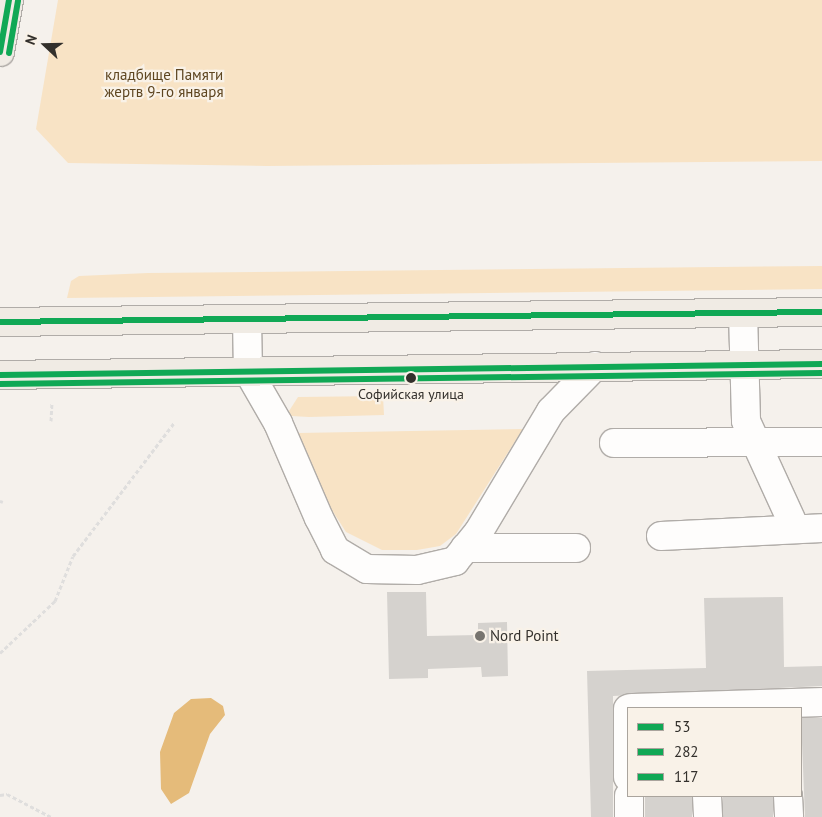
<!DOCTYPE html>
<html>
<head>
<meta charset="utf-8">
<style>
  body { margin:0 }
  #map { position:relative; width:822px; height:817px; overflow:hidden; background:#f5f1ec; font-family:"PT Sans",sans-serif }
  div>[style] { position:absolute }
  .green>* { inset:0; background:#f8e3c5 }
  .water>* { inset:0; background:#e5bb7a }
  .building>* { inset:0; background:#d5d2ce; transform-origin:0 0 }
  .path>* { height:3px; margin-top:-1.5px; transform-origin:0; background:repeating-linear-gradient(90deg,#dfdedd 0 4px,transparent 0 6.5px) }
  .roads { filter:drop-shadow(1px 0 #b0aca8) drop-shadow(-1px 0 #b0aca8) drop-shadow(0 1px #b0aca8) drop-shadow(0 -1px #b0aca8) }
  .minor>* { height:28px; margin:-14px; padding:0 14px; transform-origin:14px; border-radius:14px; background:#fefdfc }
  .major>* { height:28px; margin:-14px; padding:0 14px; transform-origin:14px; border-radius:14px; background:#f0ebe4 }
  .bus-1>* { height:6px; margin:-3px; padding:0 3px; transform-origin:3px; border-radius:3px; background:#10a855 }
  .bus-2>* { height:6px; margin:-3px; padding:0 3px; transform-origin:3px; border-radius:3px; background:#10a855 }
  .bus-3>* { height:6px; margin:-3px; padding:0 3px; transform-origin:3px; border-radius:3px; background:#10a855 }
  .dots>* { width:14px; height:14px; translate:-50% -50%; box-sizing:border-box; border:2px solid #f9f2e8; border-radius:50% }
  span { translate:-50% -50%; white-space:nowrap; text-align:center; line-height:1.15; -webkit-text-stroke:4.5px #f9f2e8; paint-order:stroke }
  .bus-label { font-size:14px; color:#33302c }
  .park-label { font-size:15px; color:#5e4621 }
  .poi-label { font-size:15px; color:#33302c }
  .left { translate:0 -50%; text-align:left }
  .legend { position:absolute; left:627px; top:707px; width:175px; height:90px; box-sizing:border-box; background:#f9f2e8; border:1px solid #aaa49d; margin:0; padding:6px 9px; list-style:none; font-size:15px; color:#33302c }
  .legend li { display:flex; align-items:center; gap:10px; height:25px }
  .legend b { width:25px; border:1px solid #aaa49d }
  .north { position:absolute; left:20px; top:20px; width:50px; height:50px; -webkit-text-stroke:4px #f9f2e8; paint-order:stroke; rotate:291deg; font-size:14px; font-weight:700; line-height:20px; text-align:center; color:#33302c }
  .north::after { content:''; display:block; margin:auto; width:18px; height:22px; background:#33302c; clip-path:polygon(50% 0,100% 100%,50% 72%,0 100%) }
</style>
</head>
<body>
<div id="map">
  <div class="green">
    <div style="clip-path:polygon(58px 0,822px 0,822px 161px,267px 166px,68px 163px,36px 129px)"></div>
    <div style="clip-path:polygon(822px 266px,822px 289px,67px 298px,71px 281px,79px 276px,148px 273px)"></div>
    <div style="clip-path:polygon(383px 396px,384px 415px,309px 417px,291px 416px,289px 411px,298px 397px)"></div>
    <div style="clip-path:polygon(523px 429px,456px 534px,440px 546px,417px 550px,382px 550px,346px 532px,328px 504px,298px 433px)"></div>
  </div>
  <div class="water">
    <div style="clip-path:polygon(211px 698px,223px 706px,225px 715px,210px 734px,189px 793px,171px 804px,161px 789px,160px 752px,174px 713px,191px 699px)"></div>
  </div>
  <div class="building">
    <div style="clip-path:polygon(387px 592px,426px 592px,427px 636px,478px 635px,478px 623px,507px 622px,508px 676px,482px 677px,481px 667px,428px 669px,428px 678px,389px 679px)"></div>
    <div style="clip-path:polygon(783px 597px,784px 667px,822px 666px,822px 686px,613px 696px,613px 817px,591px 817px,587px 671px,706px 668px,704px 598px)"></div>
    <div style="clip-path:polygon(801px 718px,822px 718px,822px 817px,805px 817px)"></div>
    <div style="left:645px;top:796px;width:47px;height:21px"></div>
    <div style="left:723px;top:796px;width:50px;height:21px"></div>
  </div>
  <div class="path">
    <div style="left:51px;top:421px;width:19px;rotate:-87deg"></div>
    <div style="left:0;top:501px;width:3px;rotate:18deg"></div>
    <div style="left:0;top:653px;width:76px;rotate:-43.4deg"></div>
    <div style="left:55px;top:601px;width:48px;rotate:-68.2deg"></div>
    <div style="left:73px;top:556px;width:167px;rotate:-52.8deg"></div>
    <div style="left:0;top:795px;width:7px;rotate:-8deg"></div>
    <div style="left:7px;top:794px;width:50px;rotate:27.6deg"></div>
  </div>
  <div class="roads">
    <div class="minor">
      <div style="left:743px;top:313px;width:108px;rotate:88.4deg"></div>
      <div style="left:746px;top:421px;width:118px;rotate:65.4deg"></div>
      <div style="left:247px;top:320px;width:51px;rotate:88.9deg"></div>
      <div style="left:248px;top:371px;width:60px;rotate:60deg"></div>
      <div style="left:278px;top:423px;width:103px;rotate:66.7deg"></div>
      <div style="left:319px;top:518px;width:36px;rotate:63deg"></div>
      <div style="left:335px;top:550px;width:37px;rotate:31deg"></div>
      <div style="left:367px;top:569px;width:50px;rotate:1.1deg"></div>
      <div style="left:417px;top:570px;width:39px;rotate:-13deg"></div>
      <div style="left:455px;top:561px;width:36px;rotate:-51deg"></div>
      <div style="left:478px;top:533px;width:142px;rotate:-59.1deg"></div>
      <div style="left:551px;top:411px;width:63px;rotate:-45.6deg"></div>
      <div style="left:614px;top:443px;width:208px;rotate:-0.3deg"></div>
      <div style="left:661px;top:536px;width:161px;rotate:-2.8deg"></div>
      <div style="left:465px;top:548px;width:111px"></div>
      <div style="left:631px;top:708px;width:191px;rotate:-1.8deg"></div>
      <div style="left:628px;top:709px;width:68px;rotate:90deg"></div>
      <div style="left:629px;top:796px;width:21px;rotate:90deg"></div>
      <div style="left:707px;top:796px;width:21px;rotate:87deg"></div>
      <div style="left:788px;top:796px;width:21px;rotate:87deg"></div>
    </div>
    <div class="major">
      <div style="left:0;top:52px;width:53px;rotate:-80.2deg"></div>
      <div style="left:0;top:322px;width:822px;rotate:-0.7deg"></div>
      <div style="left:0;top:375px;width:822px;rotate:-0.77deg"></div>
    </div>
  </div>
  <div class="bus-1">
    <div style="left:0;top:52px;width:53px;rotate:-80.2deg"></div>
    <div style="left:0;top:322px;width:822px;rotate:-0.7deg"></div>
    <div style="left:0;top:375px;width:822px;rotate:-0.77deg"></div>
  </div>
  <div class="bus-2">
    <div style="left:0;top:384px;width:822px;rotate:-0.77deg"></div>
  </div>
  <div class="bus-3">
    <div style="left:9px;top:53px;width:53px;rotate:-80.2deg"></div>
  </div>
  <div class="dots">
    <div style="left:411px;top:378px;background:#33302c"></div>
    <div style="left:480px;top:636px;background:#77746f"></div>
  </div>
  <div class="bus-label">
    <span style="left:411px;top:394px">Софийская улица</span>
  </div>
  <div class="park-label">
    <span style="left:164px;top:83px">кладбище Памяти<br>жертв 9-го января</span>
  </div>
  <div class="poi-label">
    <span class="left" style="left:490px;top:636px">Nord Point</span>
  </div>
  <ul class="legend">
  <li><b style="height:6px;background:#10a855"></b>53</li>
  <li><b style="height:6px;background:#10a855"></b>282</li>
  <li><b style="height:6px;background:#10a855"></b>117</li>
  </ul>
  <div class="north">N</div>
</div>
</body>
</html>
